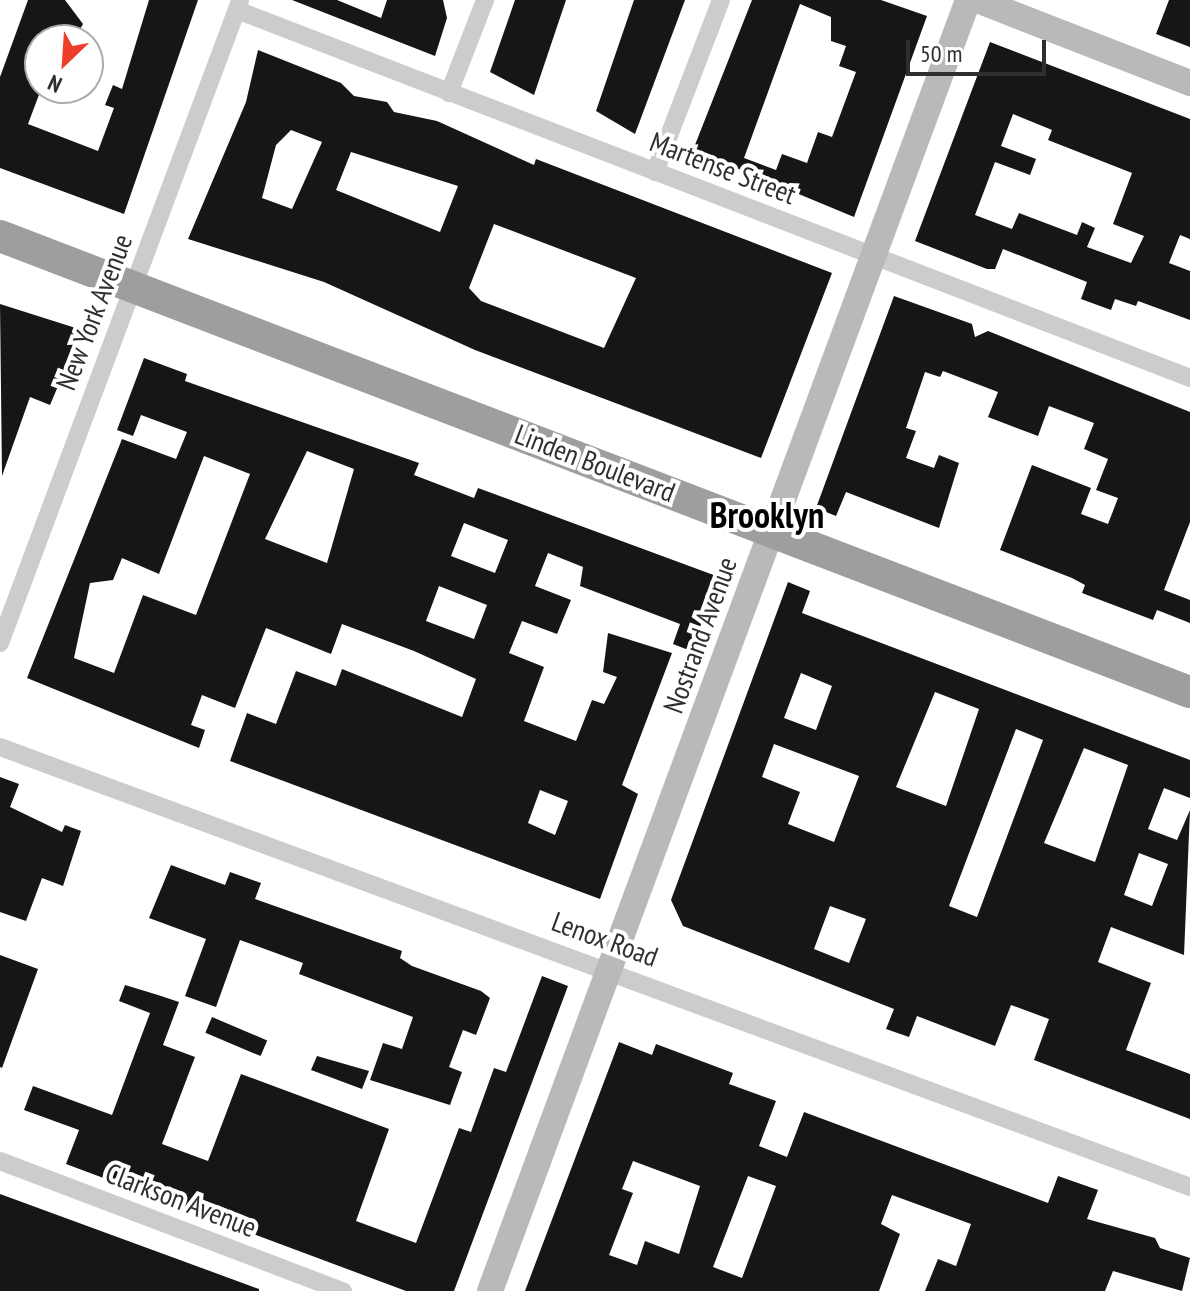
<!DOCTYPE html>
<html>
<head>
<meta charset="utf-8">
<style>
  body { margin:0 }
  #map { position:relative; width:1190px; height:1291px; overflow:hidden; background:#fff; font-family:"PT Sans Narrow",sans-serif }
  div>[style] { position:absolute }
  .building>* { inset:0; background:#161616; transform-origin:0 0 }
  .minor>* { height:18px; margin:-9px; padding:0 9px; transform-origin:9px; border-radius:9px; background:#ccc }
  .secondary>* { height:26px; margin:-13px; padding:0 13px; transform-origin:13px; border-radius:13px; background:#b9b9b9 }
  .trunk>* { height:32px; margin:-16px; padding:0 16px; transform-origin:16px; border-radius:16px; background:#9e9e9e }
  span { translate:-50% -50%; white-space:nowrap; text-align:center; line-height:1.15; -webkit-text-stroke:8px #fff; paint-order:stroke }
  .street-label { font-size:28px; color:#2f2f2f }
  .district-label { font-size:36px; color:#000; font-weight:700 }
  .north { position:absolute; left:24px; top:24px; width:80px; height:80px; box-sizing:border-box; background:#fff; border:2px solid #acacac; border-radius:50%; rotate:205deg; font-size:22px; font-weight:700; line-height:32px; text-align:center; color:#2f2f2f }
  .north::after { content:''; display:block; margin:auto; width:28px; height:36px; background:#ee3d29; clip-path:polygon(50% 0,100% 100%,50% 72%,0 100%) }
  .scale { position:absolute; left:906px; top:40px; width:140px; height:36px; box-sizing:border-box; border:4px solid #2f2f2f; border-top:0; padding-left:10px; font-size:24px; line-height:28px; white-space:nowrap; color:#2f2f2f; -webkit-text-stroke:6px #fff; paint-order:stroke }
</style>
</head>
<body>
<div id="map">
  <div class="building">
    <div style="clip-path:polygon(28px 0,65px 0,83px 24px,74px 40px,40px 40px,40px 92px,28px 124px,98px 151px,114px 108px,105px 105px,113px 85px,122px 89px,149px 0,198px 0,124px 214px,0 168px,0 77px)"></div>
    <div style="clip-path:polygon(292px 0,337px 0,381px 18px,387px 0,443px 0,447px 18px,435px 56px)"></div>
    <div style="clip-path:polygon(515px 0,566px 0,534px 95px,490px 72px)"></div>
    <div style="clip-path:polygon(634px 0,685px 0,635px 134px,596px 111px)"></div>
    <div style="clip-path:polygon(evenodd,752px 0,881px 0,927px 16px,854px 217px,693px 150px,752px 0,800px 4px,831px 17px,831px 41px,846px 46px,839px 66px,856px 72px,832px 137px,818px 132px,807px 163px,782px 154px,776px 170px,744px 158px,800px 4px)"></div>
    <div style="clip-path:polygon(1169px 0,1190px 0,1190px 47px,1156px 34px)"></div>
    <div style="clip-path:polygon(evenodd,990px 42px,1190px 119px,1190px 239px,1180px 235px,1169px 263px,1190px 271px,1190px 320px,1138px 301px,1136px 306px,1115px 299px,1111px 310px,1081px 299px,1087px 282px,1003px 249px,995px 269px,987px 269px,915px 241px,990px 42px,1013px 114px,1052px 130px,1048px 140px,1132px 173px,1113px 224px,1144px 236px,1131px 263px,1087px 247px,1095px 228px,1082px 222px,1077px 235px,1019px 213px,1012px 229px,975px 215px,995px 162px,1030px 175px,1036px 159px,1001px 146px,1013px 114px)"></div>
    <div style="clip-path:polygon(evenodd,258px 50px,341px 83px,354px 96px,387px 102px,394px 112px,437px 121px,534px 165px,536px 159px,832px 273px,761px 458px,475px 350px,324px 282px,188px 239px,246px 102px,258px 50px,291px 130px,322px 142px,292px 209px,262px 198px,276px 145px,291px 130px,258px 50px,351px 152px,458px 186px,440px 232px,336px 190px,351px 152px,258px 50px,494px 224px,636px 278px,604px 348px,481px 301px,469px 288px,494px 224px)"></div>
    <div style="clip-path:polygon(894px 296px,972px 324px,975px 337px,988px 331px,1190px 412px,1190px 522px,1164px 590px,1190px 600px,1190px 623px,1157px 610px,1153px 620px,1082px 593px,1085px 585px,1072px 578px,1000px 550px,1032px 465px,1091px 488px,1081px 514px,1108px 524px,1118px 498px,1096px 490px,1108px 459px,1084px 449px,1094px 423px,1049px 406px,1038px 436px,988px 417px,998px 392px,943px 371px,940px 377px,925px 372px,906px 428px,916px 431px,906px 458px,934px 468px,939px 455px,959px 463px,939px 528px,846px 492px,836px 516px,816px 508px)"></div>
    <div style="clip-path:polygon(0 304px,82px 330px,50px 405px,30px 397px,2px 476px)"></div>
    <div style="clip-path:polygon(evenodd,144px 358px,187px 374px,185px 381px,419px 463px,414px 475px,474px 498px,478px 488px,719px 577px,691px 651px,673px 644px,680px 624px,580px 586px,583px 567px,548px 553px,535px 586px,571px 600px,557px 634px,522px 621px,509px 653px,544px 667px,524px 721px,576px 741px,592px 700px,604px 704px,617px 677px,603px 672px,608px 633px,672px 653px,622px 785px,638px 794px,600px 899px,230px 761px,247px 713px,276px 724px,296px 671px,336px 686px,342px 669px,462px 717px,476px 679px,414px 651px,342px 624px,331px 654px,266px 628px,235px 708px,202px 695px,191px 725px,205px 730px,199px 748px,27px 678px,122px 439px,176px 459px,187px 432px,141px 415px,133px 436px,117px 430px,144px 358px,307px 451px,354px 469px,327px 563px,265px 539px,307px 451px,144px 358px,204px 456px,250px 474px,196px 615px,143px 595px,114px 673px,74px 658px,90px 583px,113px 580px,122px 558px,159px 574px,204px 456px,144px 358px,464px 523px,508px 540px,495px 573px,451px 556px,464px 523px,144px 358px,439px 586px,487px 605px,474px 639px,426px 621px,439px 586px,144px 358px,540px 790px,568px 801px,555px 835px,528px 823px,540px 790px)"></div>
    <div style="clip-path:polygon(evenodd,788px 582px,810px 591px,802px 613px,1190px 760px,1190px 798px,1164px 788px,1148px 829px,1177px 840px,1190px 810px,1184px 955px,1111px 927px,1098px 962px,1151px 983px,1126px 1050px,1190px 1074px,1190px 1119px,1034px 1060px,1049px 1019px,1011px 1005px,995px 1046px,917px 1016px,909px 1037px,886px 1029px,894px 1009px,683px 926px,671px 900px,788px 582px,801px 673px,832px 686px,816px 730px,784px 718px,801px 673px,788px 582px,935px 692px,979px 709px,946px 806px,896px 787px,935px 692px,788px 582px,1016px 729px,1043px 740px,977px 917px,949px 906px,1016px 729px,788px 582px,774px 744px,859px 776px,834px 842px,788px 824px,800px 792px,762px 777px,774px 744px,788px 582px,1084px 748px,1128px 765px,1095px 862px,1044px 843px,1084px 748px,788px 582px,1139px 853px,1168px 864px,1152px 906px,1124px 895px,1139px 853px,788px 582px,830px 906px,866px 919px,849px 963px,814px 949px,830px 906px)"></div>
    <div style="clip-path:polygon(0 777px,19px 784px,10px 807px,62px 832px,65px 825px,81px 831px,63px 886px,42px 878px,26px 921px,0 912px)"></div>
    <div style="clip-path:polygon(171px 865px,225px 885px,230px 872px,261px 883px,255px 899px,402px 951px,400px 958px,412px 966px,481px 991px,490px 998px,476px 1035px,463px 1030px,449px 1067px,462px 1072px,450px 1105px,370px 1080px,383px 1043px,402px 1049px,413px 1017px,299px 974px,303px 963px,240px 940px,216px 1007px,185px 996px,206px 939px,149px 918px)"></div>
    <div style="clip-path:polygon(0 955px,38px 969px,2px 1068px,0 1067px)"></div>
    <div style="clip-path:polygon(542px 976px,568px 986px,454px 1291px,406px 1291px,66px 1164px,79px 1130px,24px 1110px,33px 1086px,112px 1115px,150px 1013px,119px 1001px,125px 985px,158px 995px,179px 1002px,163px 1045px,195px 1057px,162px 1144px,208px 1161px,241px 1074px,389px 1129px,356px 1221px,416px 1243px,459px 1128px,471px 1132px,494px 1068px,506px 1072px)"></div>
    <div style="left:212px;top:1017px;width:60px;height:17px;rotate:23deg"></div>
    <div style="clip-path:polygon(evenodd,619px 1042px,652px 1055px,656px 1044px,733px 1073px,729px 1084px,776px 1101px,759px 1146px,787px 1157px,804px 1112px,1048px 1203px,1058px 1176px,1098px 1190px,1087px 1219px,1155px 1238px,1160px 1248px,1190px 1258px,1182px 1291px,1113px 1271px,1105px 1291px,925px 1291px,938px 1259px,956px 1266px,971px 1224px,892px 1195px,881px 1224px,900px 1234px,879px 1291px,525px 1291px,619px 1042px,633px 1161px,700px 1186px,679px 1254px,645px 1241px,637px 1265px,609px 1255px,633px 1193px,622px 1189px,633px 1161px,619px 1042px,748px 1176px,776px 1186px,742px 1278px,713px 1267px,748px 1176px)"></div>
    <div style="clip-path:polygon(317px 1056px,369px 1071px,362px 1089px,311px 1070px)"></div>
    <div style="clip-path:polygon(0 1194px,259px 1289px,259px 1291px,0 1291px)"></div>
  </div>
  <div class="minor">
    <div style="left:237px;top:10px;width:1022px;rotate:21.11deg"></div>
    <div style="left:449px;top:93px;width:100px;rotate:-68.8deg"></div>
    <div style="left:655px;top:172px;width:184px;rotate:-69deg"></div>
    <div style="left:0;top:643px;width:685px;rotate:-69.5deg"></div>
    <div style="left:0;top:747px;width:1269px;rotate:20.29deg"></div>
    <div style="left:0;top:1161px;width:367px;rotate:20.8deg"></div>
  </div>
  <div class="secondary">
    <div style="left:977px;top:0;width:229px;rotate:21.3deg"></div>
    <div style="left:490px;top:1291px;width:1377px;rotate:-69.68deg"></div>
  </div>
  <div class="trunk">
    <div style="left:0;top:236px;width:1274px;rotate:20.97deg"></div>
  </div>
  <div class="street-label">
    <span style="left:723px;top:168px;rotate:21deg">Martense Street</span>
    <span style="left:94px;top:312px;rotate:-69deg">New York Avenue</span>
    <span style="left:595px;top:463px;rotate:21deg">Linden Boulevard</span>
    <span style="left:700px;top:635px;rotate:-70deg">Nostrand Avenue</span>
    <span style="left:605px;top:939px;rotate:20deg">Lenox Road</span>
    <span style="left:181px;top:1200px;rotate:21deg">Clarkson Avenue</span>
  </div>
  <div class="district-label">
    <span style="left:767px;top:515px">Brooklyn</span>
  </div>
  <div class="north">N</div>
  <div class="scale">50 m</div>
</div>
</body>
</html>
